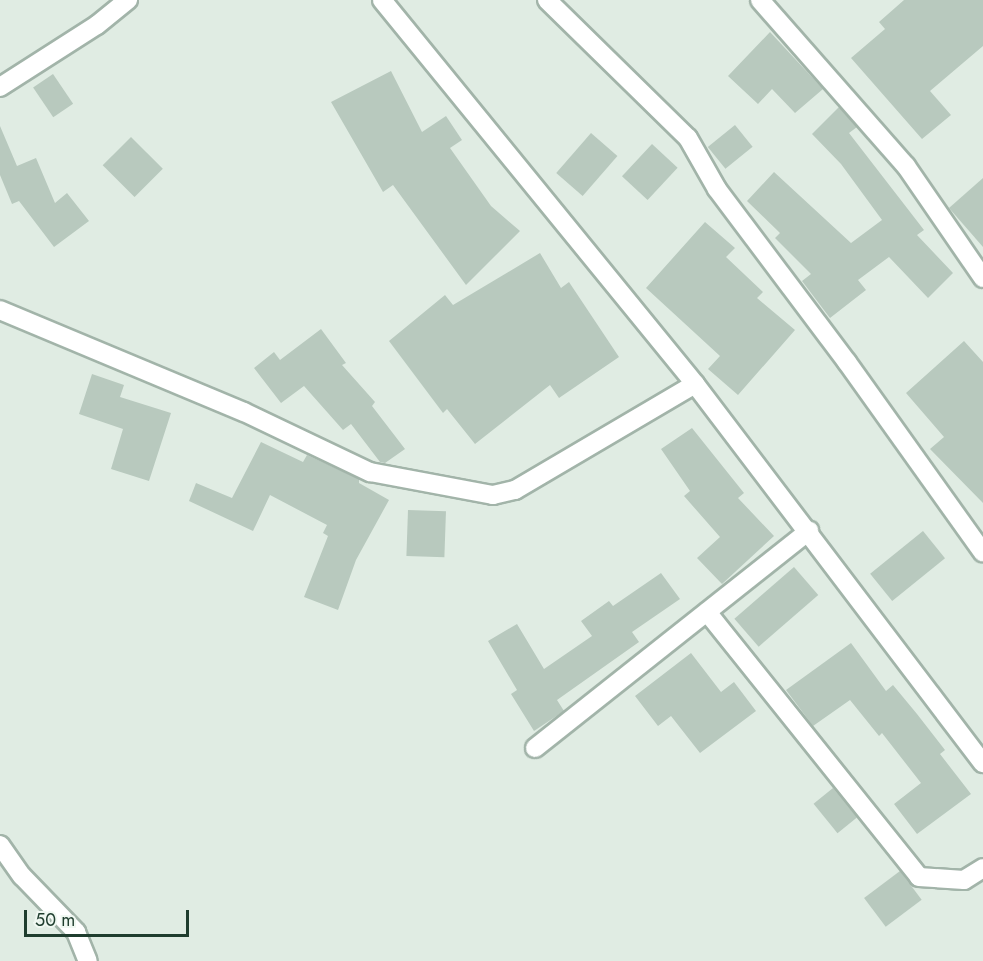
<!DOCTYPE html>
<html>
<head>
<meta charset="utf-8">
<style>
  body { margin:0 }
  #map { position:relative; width:983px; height:961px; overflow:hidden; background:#e0ece3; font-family:Jost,sans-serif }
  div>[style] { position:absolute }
  .building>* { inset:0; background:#b8c9be; transform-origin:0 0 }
  .roads { filter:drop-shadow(2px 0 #a2b4a9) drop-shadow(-2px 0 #a2b4a9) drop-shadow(0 2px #a2b4a9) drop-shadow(0 -2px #a2b4a9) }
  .minor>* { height:18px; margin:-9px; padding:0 9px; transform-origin:9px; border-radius:9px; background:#fff }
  span { translate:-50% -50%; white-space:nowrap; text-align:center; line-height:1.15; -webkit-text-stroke:5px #f0f8f2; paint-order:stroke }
  .scale { position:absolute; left:24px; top:910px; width:165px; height:27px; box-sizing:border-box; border:3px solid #1f3d2e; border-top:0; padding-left:8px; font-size:18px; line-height:21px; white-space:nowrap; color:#1f3d2e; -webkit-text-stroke:4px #f0f8f2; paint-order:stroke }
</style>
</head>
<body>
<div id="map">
  <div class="building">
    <div style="clip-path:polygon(904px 0,983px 0,983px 46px,930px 91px,951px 115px,922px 139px,851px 58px,885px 29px,879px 22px)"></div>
    <div style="clip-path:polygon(770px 32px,823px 89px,795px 113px,772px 89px,758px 104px,728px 76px)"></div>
    <div style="clip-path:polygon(391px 71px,422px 132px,446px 116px,462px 140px,450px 148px,491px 206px,520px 231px,466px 285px,393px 185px,383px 192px,331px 102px)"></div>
    <div style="left:53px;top:74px;width:36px;height:24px;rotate:56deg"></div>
    <div style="clip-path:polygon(839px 107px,857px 127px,849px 133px,924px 230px,917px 235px,953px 273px,928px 298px,889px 257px,858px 280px,866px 290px,830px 318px,802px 281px,811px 274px,775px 238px,780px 233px,747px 201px,774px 172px,851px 243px,882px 220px,841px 164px,812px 134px)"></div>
    <div style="left:735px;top:125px;width:28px;height:35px;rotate:51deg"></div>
    <div style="clip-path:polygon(0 126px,17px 166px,36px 158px,55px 203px,67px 193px,89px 221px,54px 247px,19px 201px,12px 204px,0 175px)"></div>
    <div style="left:591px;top:133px;width:35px;height:53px;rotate:41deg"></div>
    <div style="left:131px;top:137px;width:45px;height:40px;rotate:45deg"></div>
    <div style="left:652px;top:144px;width:35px;height:44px;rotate:43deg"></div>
    <div style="clip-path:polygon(983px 178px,983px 247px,949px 208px)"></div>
    <div style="clip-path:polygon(705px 222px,735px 248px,726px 257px,763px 292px,757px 298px,795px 330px,738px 395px,708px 369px,720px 356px,646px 288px)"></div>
    <div style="clip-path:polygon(540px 253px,561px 288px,569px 282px,619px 357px,559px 398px,550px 385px,475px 444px,447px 409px,443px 413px,389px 341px,445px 295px,453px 305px)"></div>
    <div style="clip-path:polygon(321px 329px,346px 363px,342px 365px,375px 402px,372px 406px,405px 449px,385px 463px,380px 462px,351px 424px,343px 430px,304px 386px,281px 403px,254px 368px,274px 352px,280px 360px)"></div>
    <div style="clip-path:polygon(964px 341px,983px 362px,983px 503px,930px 449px,944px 437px,906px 393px)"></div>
    <div style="clip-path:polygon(92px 374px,124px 385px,120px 397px,171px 413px,149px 481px,111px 469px,123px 429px,79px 414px)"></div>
    <div style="clip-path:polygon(692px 428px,744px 493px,738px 498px,774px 536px,722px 584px,697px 558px,720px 537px,684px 496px,690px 491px,661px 449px)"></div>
    <div style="clip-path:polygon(261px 442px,303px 462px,307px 455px,359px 479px,359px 483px,389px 500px,356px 560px,338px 610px,304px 597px,328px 536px,323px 533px,327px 525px,270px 495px,253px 531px,189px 501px,196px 483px,232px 498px)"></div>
    <div style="left:408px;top:510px;width:38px;height:46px;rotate:2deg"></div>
    <div style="left:923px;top:531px;width:35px;height:68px;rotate:51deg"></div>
    <div style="left:794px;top:567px;width:37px;height:79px;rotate:49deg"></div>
    <div style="clip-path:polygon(661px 573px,680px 599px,632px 632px,639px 642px,557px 700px,564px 711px,534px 731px,511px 694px,517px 690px,488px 641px,517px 624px,544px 669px,592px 636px,581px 621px,609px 601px,613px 606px)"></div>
    <div style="clip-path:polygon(851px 643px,886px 691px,893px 685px,917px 714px,945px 750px,940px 754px,971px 794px,917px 834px,894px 804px,921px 783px,882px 733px,879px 736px,850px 700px,813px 726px,786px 690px)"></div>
    <div style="clip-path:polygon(691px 653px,721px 692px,734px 682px,756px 711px,700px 753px,671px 716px,658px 726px,635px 696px)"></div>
    <div style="left:833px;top:788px;width:38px;height:25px;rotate:51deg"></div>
    <div style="left:900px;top:871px;width:36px;height:45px;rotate:53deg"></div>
  </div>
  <div class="roads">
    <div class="minor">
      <div style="left:382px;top:0;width:495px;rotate:50.8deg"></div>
      <div style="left:695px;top:384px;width:476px;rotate:52.8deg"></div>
      <div style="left:547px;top:0;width:197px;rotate:44.4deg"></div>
      <div style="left:688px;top:138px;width:59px;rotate:60.4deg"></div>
      <div style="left:717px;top:189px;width:216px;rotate:53.1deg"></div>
      <div style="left:847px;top:362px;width:234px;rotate:54.5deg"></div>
      <div style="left:760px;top:0;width:221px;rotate:48.7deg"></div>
      <div style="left:906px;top:166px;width:136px;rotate:55.5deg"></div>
      <div style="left:0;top:87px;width:115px;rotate:-32.6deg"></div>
      <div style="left:97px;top:25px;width:40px;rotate:-39deg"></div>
      <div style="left:0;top:310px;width:264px;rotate:22.7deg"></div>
      <div style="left:244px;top:412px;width:140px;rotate:25.5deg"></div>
      <div style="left:370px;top:472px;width:125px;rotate:10.6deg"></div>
      <div style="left:493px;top:495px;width:23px;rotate:-13deg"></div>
      <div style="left:515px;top:490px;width:209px;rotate:-30.5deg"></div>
      <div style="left:707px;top:612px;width:339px;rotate:51.3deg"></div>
      <div style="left:919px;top:877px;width:45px;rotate:3.8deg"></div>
      <div style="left:964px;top:880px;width:22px;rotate:-32deg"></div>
      <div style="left:535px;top:748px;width:350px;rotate:-38.4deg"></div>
      <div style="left:0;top:845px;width:38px;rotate:55deg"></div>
      <div style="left:22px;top:876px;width:78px;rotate:46deg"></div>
      <div style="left:76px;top:932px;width:31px;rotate:68deg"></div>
    </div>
  </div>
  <div class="scale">50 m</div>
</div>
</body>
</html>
